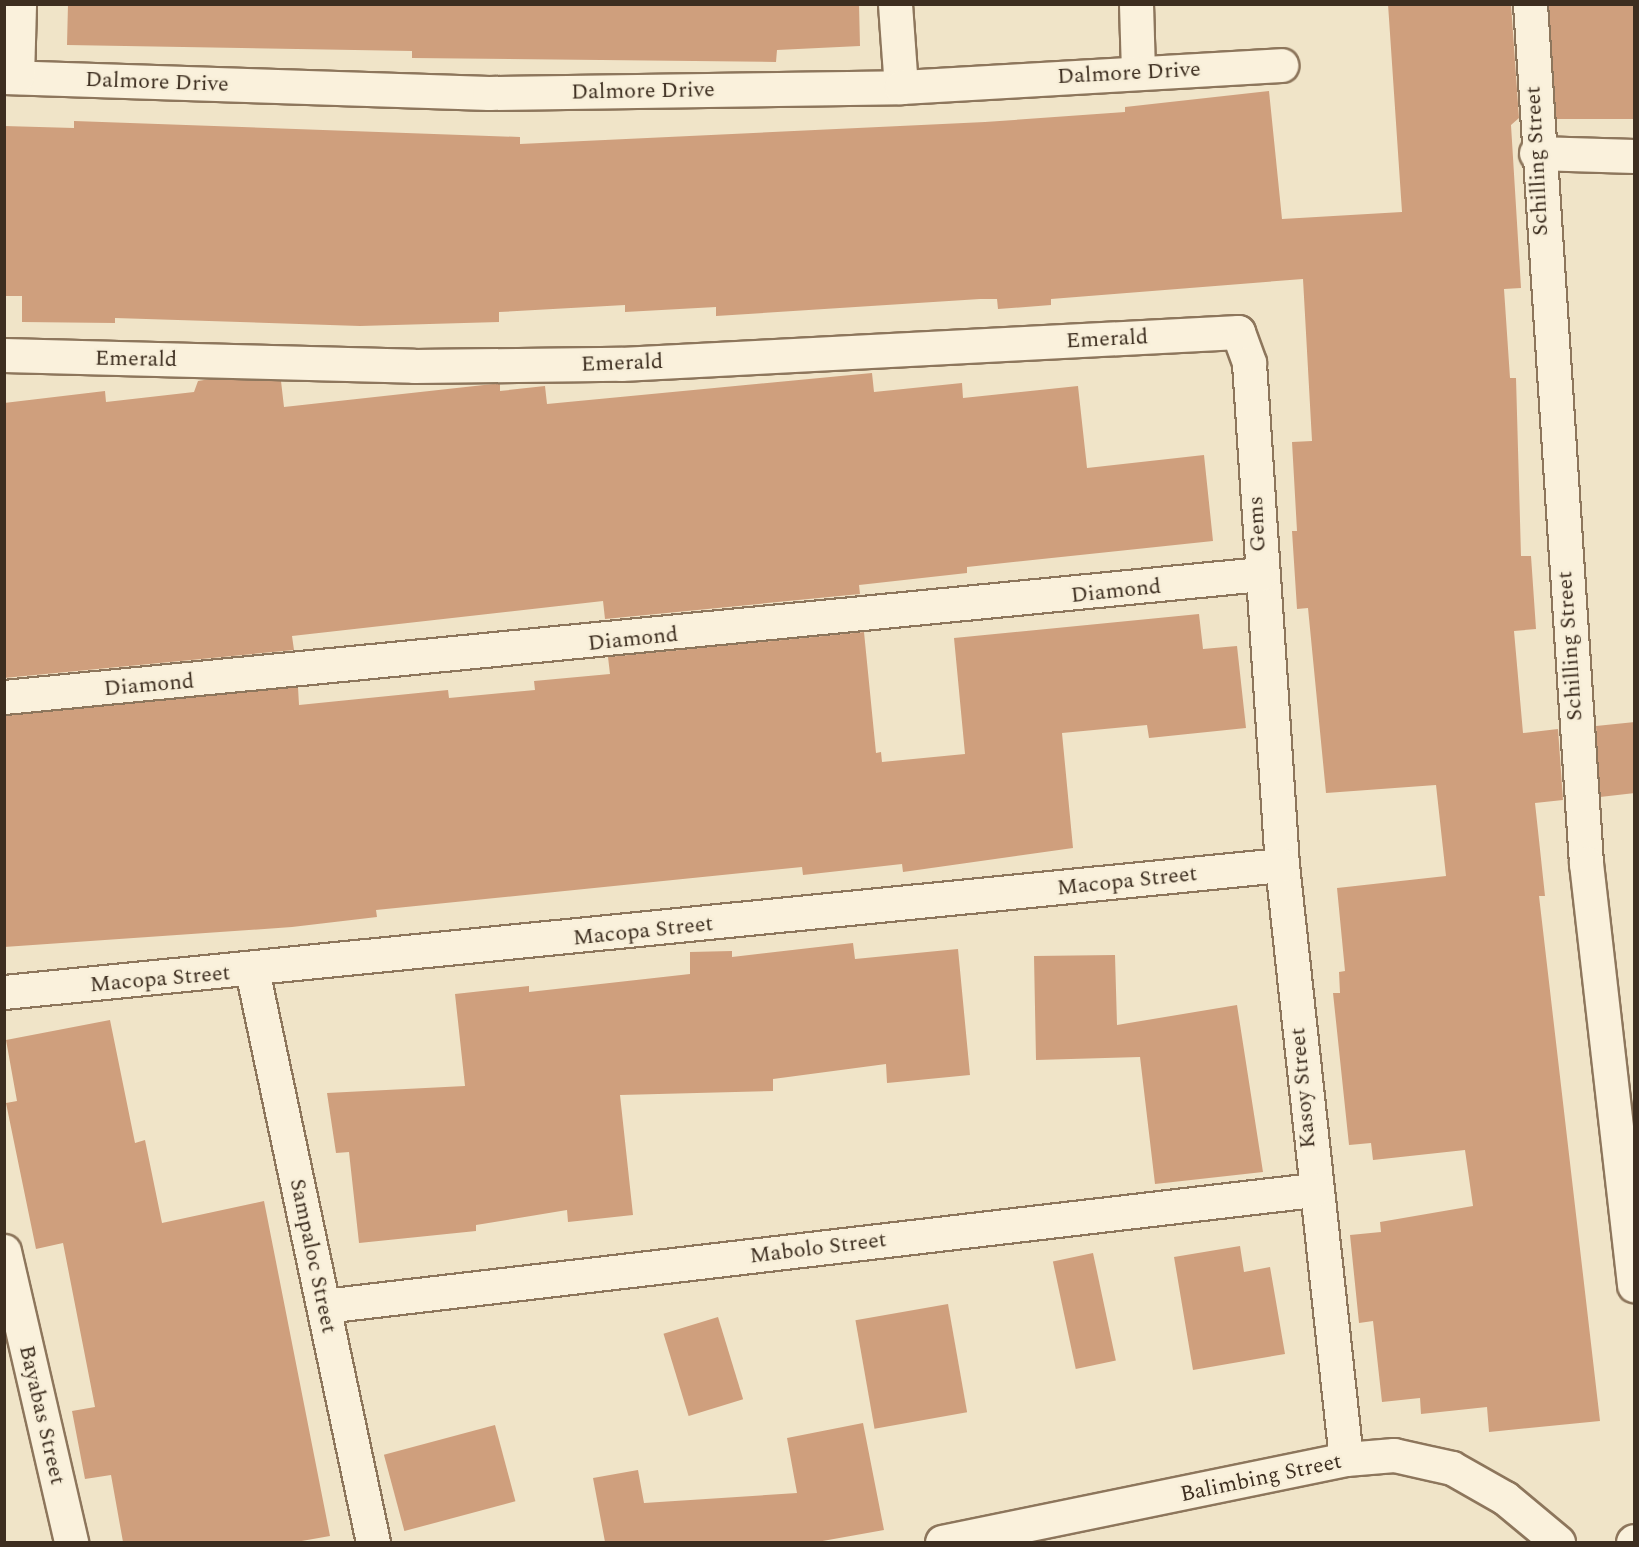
<!DOCTYPE html>
<html>
<head>
<meta charset="utf-8">
<style>
  body { margin:0 }
  #map { position:relative; width:1639px; height:1547px; overflow:hidden; background:#f0e4c8; font-family:Spectral,serif }
  div>[style] { position:absolute }
  .building>* { inset:0; background:#cf9f7d; transform-origin:0 0 }
  .roads { filter:drop-shadow(2px 0 #8d765c) drop-shadow(-2px 0 #8d765c) drop-shadow(0 2px #8d765c) drop-shadow(0 -2px #8d765c) }
  .minor>* { height:33px; margin:-16.5px; padding:0 16.5px; transform-origin:16.5px; border-radius:16.5px; background:#faf1dc }
  .tertiary>* { height:33px; margin:-16.5px; padding:0 16.5px; transform-origin:16.5px; border-radius:16.5px; background:#faf1dc }
  span { translate:-50% -50%; white-space:nowrap; text-align:center; line-height:1.15; -webkit-text-stroke:4.5px #f7eed8; paint-order:stroke }
  .street-label { font-size:22px; color:#3d2e20 }
  .frame { position:absolute; inset:0; border:6px solid #3d2e20; pointer-events:none }
</style>
</head>
<body>
<div id="map">
  <div class="building">
    <div style="clip-path:polygon(68px 4px,859px 4px,860px 46px,777px 50px,776px 62px,412px 58px,412px 51px,67px 45px)"></div>
    <div style="clip-path:polygon(1388px 4px,1511px 4px,1519px 118px,1511px 125px,1521px 288px,1504px 289px,1510px 378px,1516px 378px,1521px 556px,1531px 556px,1536px 629px,1514px 631px,1523px 733px,1558px 729px,1563px 800px,1535px 803px,1545px 896px,1539px 896px,1600px 1421px,1489px 1432px,1487px 1407px,1421px 1414px,1420px 1398px,1382px 1402px,1373px 1321px,1359px 1323px,1350px 1235px,1381px 1232px,1380px 1222px,1473px 1206px,1465px 1150px,1373px 1160px,1371px 1143px,1349px 1145px,1333px 993px,1340px 993px,1339px 972px,1345px 971px,1337px 888px,1446px 876px,1436px 785px,1326px 793px,1308px 608px,1297px 609px,1292px 531px,1297px 531px,1292px 442px,1312px 441px,1303px 279px,1051px 299px,1051px 305px,998px 309px,997px 299px,980px 299px,716px 316px,716px 307px,625px 312px,625px 305px,499px 312px,499px 322px,360px 326px,115px 318px,115px 323px,22px 322px,22px 296px,4px 296px,4px 126px,74px 128px,74px 121px,520px 137px,520px 144px,985px 122px,1125px 112px,1125px 107px,1269px 91px,1282px 219px,1402px 212px)"></div>
    <div style="left:1549px;top:4px;width:86px;height:115px"></div>
    <div style="clip-path:polygon(872px 373px,874px 392px,962px 383px,963px 398px,1078px 386px,1087px 468px,1204px 455px,1213px 541px,967px 567px,967px 573px,859px 585px,860px 594px,605px 619px,603px 601px,292px 636px,294px 650px,4px 678px,4px 403px,105px 391px,106px 402px,194px 392px,198px 381px,210px 379px,281px 381px,284px 407px,493px 384px,500px 384px,500px 391px,545px 386px,547px 404px)"></div>
    <div style="clip-path:polygon(1199px 614px,1203px 649px,1237px 646px,1246px 728px,1149px 738px,1147px 725px,1062px 733px,1073px 848px,903px 872px,902px 864px,803px 875px,802px 867px,376px 910px,377px 917px,292px 927px,4px 947px,4px 716px,298px 687px,299px 705px,448px 690px,449px 698px,535px 690px,534px 681px,610px 674px,608px 657px,864px 632px,876px 753px,881px 752px,882px 762px,965px 754px,954px 638px)"></div>
    <div style="clip-path:polygon(1635px 722px,1635px 793px,1600px 797px,1596px 726px)"></div>
    <div style="clip-path:polygon(853px 943px,855px 959px,958px 949px,970px 1075px,887px 1083px,886px 1064px,773px 1079px,773px 1091px,620px 1095px,633px 1215px,568px 1222px,567px 1210px,476px 1225px,476px 1231px,359px 1243px,349px 1152px,336px 1153px,327px 1093px,465px 1086px,455px 994px,529px 986px,529px 992px,690px 974px,690px 952px,732px 951px,732px 957px)"></div>
    <div style="clip-path:polygon(1115px 955px,1117px 1025px,1237px 1005px,1263px 1172px,1155px 1184px,1140px 1057px,1036px 1060px,1034px 956px)"></div>
    <div style="clip-path:polygon(110px 1020px,135px 1143px,145px 1140px,162px 1223px,264px 1201px,330px 1536px,296px 1542px,123px 1542px,111px 1475px,85px 1479px,72px 1411px,95px 1407px,63px 1243px,36px 1249px,6px 1103px,17px 1101px,6px 1040px)"></div>
    <div style="clip-path:polygon(1240px 1246px,1244px 1272px,1270px 1267px,1285px 1354px,1193px 1370px,1174px 1257px)"></div>
    <div style="left:1093px;top:1253px;width:110px;height:41px;rotate:78deg"></div>
    <div style="left:948px;top:1304px;width:110px;height:94px;rotate:80deg"></div>
    <div style="left:718px;top:1317px;width:86px;height:57px;rotate:73deg"></div>
    <div style="clip-path:polygon(863px 1423px,884px 1530px,817px 1542px,605px 1542px,593px 1478px,638px 1470px,644px 1503px,797px 1493px,787px 1438px)"></div>
    <div style="left:495px;top:1425px;width:79px;height:115px;rotate:75deg"></div>
  </div>
  <div class="roads">
    <div class="minor">
      <div style="left:895px;top:4px;width:83px;rotate:85.9deg"></div>
      <div style="left:1136px;top:4px;width:68px;rotate:88.3deg"></div>
      <div style="left:4px;top:77px;width:485px;rotate:1.9deg"></div>
      <div style="left:489px;top:93px;width:412px;rotate:-0.8deg"></div>
      <div style="left:901px;top:87px;width:381px;rotate:-3.3deg"></div>
      <div style="left:17px;top:77px;width:73px;rotate:-88.4deg"></div>
      <div style="left:1536px;top:153px;width:98px;rotate:1.8deg"></div>
      <div style="left:4px;top:355px;width:410px;rotate:1.5deg"></div>
      <div style="left:414px;top:366px;width:207px;rotate:-0.6deg"></div>
      <div style="left:621px;top:364px;width:618px;rotate:-2.97deg"></div>
      <div style="left:1238px;top:332px;width:33px;rotate:70deg"></div>
      <div style="left:1249px;top:363px;width:503px;rotate:86.24deg"></div>
      <div style="left:1282px;top:865px;width:597px;rotate:83.85deg"></div>
      <div style="left:4px;top:697px;width:1262px;rotate:-5.59deg"></div>
      <div style="left:252px;top:970px;width:585px;rotate:78.06deg"></div>
      <div style="left:4px;top:992px;width:1284px;rotate:-5.68deg"></div>
      <div style="left:4px;top:1251px;width:299px;rotate:77deg"></div>
      <div style="left:324px;top:1306px;width:996px;rotate:-6.69deg"></div>
      <div style="left:942px;top:1542px;width:412px;rotate:-11.6deg"></div>
      <div style="left:1346px;top:1459px;width:48px;rotate:-4.8deg"></div>
      <div style="left:1394px;top:1455px;width:59px;rotate:12.6deg"></div>
      <div style="left:1452px;top:1468px;width:61px;rotate:29.5deg"></div>
      <div style="left:1505px;top:1498px;width:69px;rotate:39.7deg"></div>
    </div>
    <div class="tertiary">
      <div style="left:1530px;top:4px;width:861px;rotate:86.27deg"></div>
      <div style="left:1586px;top:863px;width:425px;rotate:83.5deg"></div>
      <div style="left:1633px;top:1542px;width:1px;rotate:-45deg"></div>
    </div>
  </div>
  <div class="street-label">
    <span style="left:1129px;top:73px;rotate:-3deg">Dalmore Drive</span>
    <span style="left:157px;top:82px;rotate:2deg">Dalmore Drive</span>
    <span style="left:643px;top:91px;rotate:-1deg">Dalmore Drive</span>
    <span style="left:1537px;top:161px;rotate:-93deg">Schilling Street</span>
    <span style="left:1107px;top:339px;rotate:-3deg">Emerald</span>
    <span style="left:136px;top:359px;rotate:1deg">Emerald</span>
    <span style="left:622px;top:363px;rotate:-2deg">Emerald</span>
    <span style="left:1257px;top:524px;rotate:-93deg">Gems</span>
    <span style="left:1116px;top:591px;rotate:-6deg">Diamond</span>
    <span style="left:633px;top:639px;rotate:-6deg">Diamond</span>
    <span style="left:1570px;top:646px;rotate:-94deg">Schilling Street</span>
    <span style="left:149px;top:685px;rotate:-5deg">Diamond</span>
    <span style="left:1127px;top:881px;rotate:-6deg">Macopa Street</span>
    <span style="left:643px;top:931px;rotate:-6deg">Macopa Street</span>
    <span style="left:160px;top:979px;rotate:-5deg">Macopa Street</span>
    <span style="left:1303px;top:1088px;rotate:-95deg">Kasoy Street</span>
    <span style="left:818px;top:1248px;rotate:-7deg">Mabolo Street</span>
    <span style="left:313px;top:1256px;rotate:78deg">Sampaloc Street</span>
    <span style="left:42px;top:1415px;rotate:77deg">Bayabas Street</span>
    <span style="left:1261px;top:1478px;rotate:-12deg">Balimbing Street</span>
  </div>
  <div class="frame"></div>
</div>
</body>
</html>
